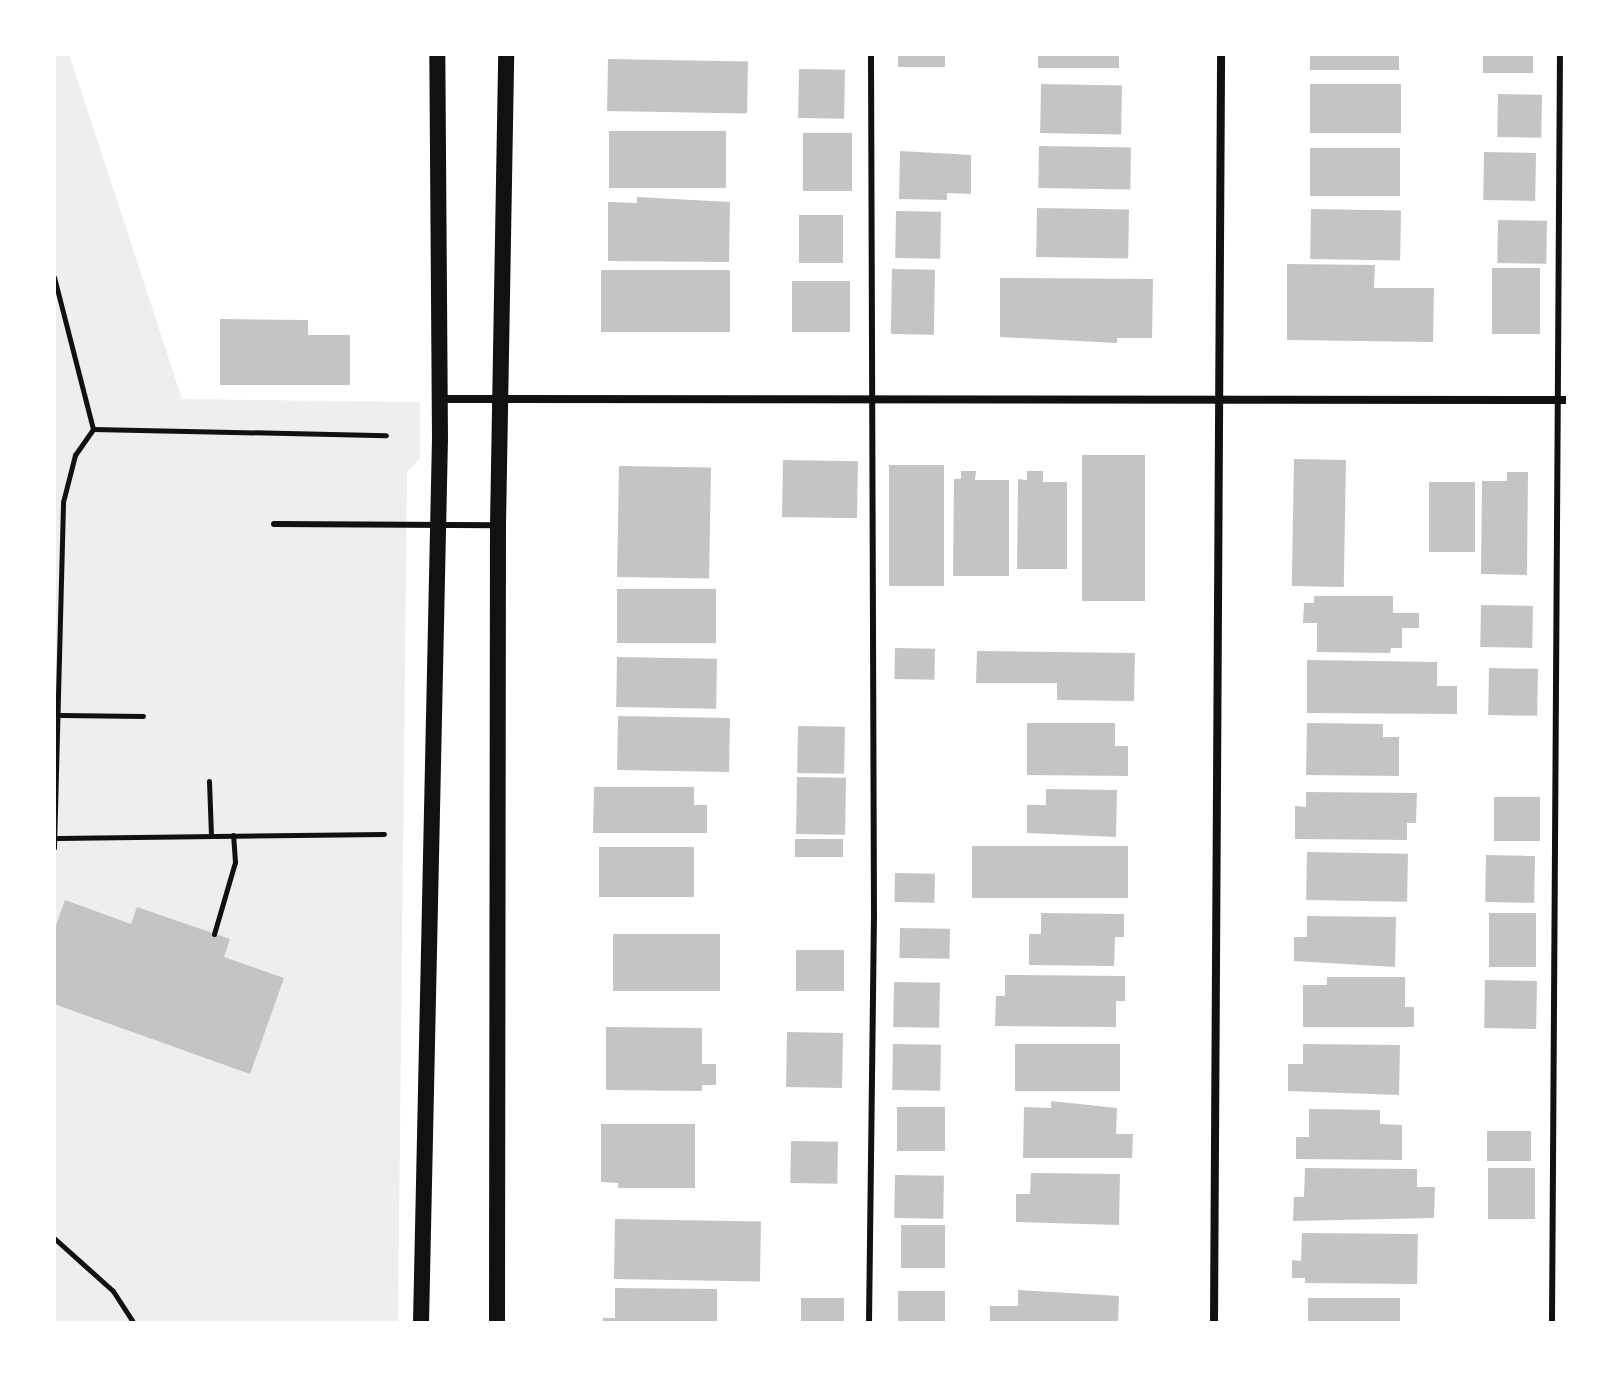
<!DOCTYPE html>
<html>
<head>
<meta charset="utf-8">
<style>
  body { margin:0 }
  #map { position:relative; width:1622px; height:1377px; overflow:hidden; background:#fff; font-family:Arial,sans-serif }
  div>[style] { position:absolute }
  .green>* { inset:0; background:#eee }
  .building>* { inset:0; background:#c4c4c4; transform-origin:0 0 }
  .path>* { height:5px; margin:-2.5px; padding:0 2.5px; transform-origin:2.5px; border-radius:2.5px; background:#111 }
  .service>* { height:6px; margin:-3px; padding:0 3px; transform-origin:3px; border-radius:3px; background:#111 }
  .minor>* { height:8px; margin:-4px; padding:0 4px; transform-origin:4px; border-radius:4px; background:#111 }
  .secondary>* { height:16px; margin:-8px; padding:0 8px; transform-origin:8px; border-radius:8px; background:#111 }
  span { translate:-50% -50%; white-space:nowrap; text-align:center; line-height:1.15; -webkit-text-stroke:6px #fff; paint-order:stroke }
  .frame { position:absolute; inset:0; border:56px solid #fff; pointer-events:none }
</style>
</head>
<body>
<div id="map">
  <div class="green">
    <div style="clip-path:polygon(54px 54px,69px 54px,182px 399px,420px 402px,420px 459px,407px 471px,398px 1323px,54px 1323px)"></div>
  </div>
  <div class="building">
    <div style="left:898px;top:54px;width:47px;height:13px"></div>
    <div style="left:1038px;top:54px;width:81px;height:14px"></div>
    <div style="left:1310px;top:54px;width:89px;height:16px"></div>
    <div style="left:1483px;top:54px;width:50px;height:19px"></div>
    <div style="left:608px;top:59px;width:140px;height:52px;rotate:1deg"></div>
    <div style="left:799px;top:69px;width:46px;height:49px;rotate:1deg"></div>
    <div style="left:1041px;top:84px;width:81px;height:49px;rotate:1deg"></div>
    <div style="left:1310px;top:84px;width:91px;height:49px"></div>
    <div style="left:1498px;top:94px;width:44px;height:43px;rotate:1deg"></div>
    <div style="left:609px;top:131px;width:117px;height:57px"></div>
    <div style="left:803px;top:133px;width:49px;height:58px"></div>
    <div style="left:1039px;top:146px;width:92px;height:42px;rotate:1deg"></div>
    <div style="left:1310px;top:148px;width:90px;height:48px"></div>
    <div style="clip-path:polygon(900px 151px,971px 155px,971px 194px,947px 193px,947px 200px,899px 199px)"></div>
    <div style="left:1484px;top:152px;width:52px;height:48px;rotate:1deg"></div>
    <div style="clip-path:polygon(637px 197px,730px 202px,729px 262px,608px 261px,608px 202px,637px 203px)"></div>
    <div style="left:1037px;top:208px;width:92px;height:49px;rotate:1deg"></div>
    <div style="left:1311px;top:209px;width:90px;height:50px;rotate:1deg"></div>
    <div style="left:896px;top:211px;width:45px;height:47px;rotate:1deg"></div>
    <div style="left:799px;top:215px;width:44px;height:48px"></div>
    <div style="left:1498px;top:220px;width:49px;height:43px;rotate:1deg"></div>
    <div style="clip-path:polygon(1287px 264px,1375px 265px,1374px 288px,1434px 288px,1433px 342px,1287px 340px)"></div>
    <div style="left:1492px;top:268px;width:48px;height:66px"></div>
    <div style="left:892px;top:269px;width:43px;height:65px;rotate:1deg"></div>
    <div style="left:601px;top:270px;width:129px;height:62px"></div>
    <div style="clip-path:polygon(1000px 278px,1153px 279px,1152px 338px,1117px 338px,1117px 343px,1000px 337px)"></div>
    <div style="left:792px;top:281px;width:58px;height:51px"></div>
    <div style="clip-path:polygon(220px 319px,308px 320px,308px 335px,350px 335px,350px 385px,220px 385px)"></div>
    <div style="left:1082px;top:455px;width:63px;height:146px"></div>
    <div style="left:1294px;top:459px;width:52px;height:127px;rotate:1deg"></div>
    <div style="left:783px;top:460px;width:75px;height:57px;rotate:1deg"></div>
    <div style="left:889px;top:465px;width:55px;height:121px"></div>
    <div style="left:619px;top:466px;width:92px;height:111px;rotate:1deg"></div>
    <div style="clip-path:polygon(961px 471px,976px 471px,975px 480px,1009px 480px,1009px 576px,953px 576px,954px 479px,961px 479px)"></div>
    <div style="clip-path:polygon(1027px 471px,1043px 471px,1043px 482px,1067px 482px,1067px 569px,1017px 569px,1018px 479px,1027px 480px)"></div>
    <div style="clip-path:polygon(1507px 472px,1528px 472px,1527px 575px,1481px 574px,1482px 481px,1507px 481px)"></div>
    <div style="left:1429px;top:482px;width:46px;height:70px"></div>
    <div style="left:617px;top:589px;width:99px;height:54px"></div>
    <div style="clip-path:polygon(1314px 596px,1393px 596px,1393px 613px,1419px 613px,1419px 628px,1402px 628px,1402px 648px,1391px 648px,1390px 653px,1317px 652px,1317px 623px,1303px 623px,1304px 603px,1314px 603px)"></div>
    <div style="left:1481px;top:605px;width:52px;height:42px;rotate:1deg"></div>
    <div style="left:895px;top:648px;width:40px;height:31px;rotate:1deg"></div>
    <div style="clip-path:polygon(977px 651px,1135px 653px,1134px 701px,1057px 700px,1057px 683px,976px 683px)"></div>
    <div style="left:617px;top:657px;width:100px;height:50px;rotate:1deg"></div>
    <div style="clip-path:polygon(1307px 660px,1437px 662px,1437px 686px,1457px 686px,1457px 714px,1307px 713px)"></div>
    <div style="left:1489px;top:668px;width:49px;height:47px;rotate:1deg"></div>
    <div style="left:618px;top:716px;width:112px;height:54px;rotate:1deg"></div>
    <div style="clip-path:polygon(1027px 723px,1115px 723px,1115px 746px,1128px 746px,1128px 776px,1027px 775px)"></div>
    <div style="clip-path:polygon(1307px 723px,1383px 724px,1383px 737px,1399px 737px,1399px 776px,1306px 775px)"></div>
    <div style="left:798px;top:726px;width:47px;height:47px;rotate:1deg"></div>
    <div style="left:797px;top:777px;width:49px;height:57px;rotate:1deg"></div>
    <div style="clip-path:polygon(594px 787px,694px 787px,694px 805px,707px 805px,707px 833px,593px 833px)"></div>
    <div style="clip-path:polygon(1046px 789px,1117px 790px,1116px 837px,1027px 833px,1027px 805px,1046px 805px)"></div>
    <div style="clip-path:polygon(1306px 792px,1417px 793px,1416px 823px,1407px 823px,1407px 840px,1295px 839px,1295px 806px,1306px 807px)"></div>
    <div style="left:1494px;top:797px;width:46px;height:44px"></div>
    <div style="left:795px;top:839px;width:48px;height:18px"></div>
    <div style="left:972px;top:846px;width:156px;height:52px"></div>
    <div style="left:599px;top:847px;width:95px;height:50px"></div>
    <div style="left:1307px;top:852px;width:101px;height:48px;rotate:1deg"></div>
    <div style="left:1486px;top:855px;width:49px;height:47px;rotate:1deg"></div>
    <div style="left:895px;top:873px;width:40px;height:29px;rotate:1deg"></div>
    <div style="clip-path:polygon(65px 900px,131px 924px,137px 907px,230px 939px,224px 957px,284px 978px,250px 1074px,54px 1004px,54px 931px)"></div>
    <div style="clip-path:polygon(1041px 913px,1124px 914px,1124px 937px,1115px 937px,1114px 966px,1029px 965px,1029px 934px,1041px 934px)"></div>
    <div style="left:1489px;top:913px;width:47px;height:54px"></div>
    <div style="clip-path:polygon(1307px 916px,1396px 917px,1395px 967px,1294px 961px,1294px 937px,1307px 937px)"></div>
    <div style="left:900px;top:928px;width:50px;height:30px;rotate:1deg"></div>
    <div style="left:613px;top:934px;width:107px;height:57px"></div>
    <div style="left:796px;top:950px;width:48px;height:41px"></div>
    <div style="clip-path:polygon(1005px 975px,1125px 976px,1125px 1001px,1116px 1001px,1116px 1027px,995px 1026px,996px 996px,1005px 996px)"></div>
    <div style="clip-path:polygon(1327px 977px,1405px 977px,1405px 1007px,1414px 1007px,1414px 1027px,1303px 1027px,1303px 985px,1327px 985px)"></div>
    <div style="left:1485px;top:980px;width:52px;height:48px;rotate:1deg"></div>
    <div style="left:894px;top:982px;width:46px;height:45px;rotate:1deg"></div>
    <div style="clip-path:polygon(606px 1027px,702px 1028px,702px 1064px,716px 1064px,716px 1085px,702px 1085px,702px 1091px,606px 1090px)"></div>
    <div style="left:787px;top:1032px;width:56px;height:55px;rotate:1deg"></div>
    <div style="left:893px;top:1044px;width:48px;height:46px;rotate:1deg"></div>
    <div style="left:1015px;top:1044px;width:105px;height:47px"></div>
    <div style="clip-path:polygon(1303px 1044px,1400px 1045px,1399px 1095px,1288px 1091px,1288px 1064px,1303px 1064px)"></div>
    <div style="clip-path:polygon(1051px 1101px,1117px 1108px,1116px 1134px,1133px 1134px,1132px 1158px,1023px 1158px,1024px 1107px,1051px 1108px)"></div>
    <div style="left:897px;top:1107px;width:48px;height:44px"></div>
    <div style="clip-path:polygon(1309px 1109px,1380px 1110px,1380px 1124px,1402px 1125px,1402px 1160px,1296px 1159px,1296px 1137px,1309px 1137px)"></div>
    <div style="clip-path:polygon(601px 1124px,695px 1124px,695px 1188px,618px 1188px,618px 1183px,601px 1182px)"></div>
    <div style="left:1487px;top:1131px;width:44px;height:30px"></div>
    <div style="left:791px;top:1141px;width:47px;height:42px;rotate:1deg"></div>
    <div style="clip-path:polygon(1305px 1168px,1417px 1169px,1417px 1187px,1435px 1187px,1434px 1218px,1293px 1221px,1294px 1197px,1304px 1197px)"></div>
    <div style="left:1488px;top:1168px;width:47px;height:51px"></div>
    <div style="clip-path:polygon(1031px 1173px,1120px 1174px,1119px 1225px,1016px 1222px,1016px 1194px,1030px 1194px)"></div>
    <div style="left:895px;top:1175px;width:49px;height:43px;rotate:1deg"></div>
    <div style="left:615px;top:1219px;width:146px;height:60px;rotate:1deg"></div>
    <div style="left:901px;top:1225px;width:44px;height:43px"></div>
    <div style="clip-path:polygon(1302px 1233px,1418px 1234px,1417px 1284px,1305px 1283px,1305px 1278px,1292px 1278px,1292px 1260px,1301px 1261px)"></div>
    <div style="clip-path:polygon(615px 1288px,717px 1289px,717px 1323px,603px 1323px,603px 1318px,615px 1318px)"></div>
    <div style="clip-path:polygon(1018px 1290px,1119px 1296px,1118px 1323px,990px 1323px,990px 1306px,1018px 1306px)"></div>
    <div style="left:898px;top:1291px;width:47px;height:32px"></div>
    <div style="left:801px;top:1298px;width:43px;height:25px"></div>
    <div style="left:1308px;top:1298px;width:92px;height:25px"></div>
  </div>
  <div class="path">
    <div style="left:54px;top:277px;width:157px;rotate:75.6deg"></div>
    <div style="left:93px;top:429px;width:293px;rotate:1.2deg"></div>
    <div style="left:61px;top:715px;width:82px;rotate:0.7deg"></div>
    <div style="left:209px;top:781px;width:55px;rotate:87.9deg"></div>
    <div style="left:57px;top:838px;width:327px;rotate:-0.7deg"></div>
    <div style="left:54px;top:848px;width:346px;rotate:-88.5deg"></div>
    <div style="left:63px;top:502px;width:49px;rotate:-75.7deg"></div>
    <div style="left:75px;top:455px;width:32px;rotate:-55deg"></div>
    <div style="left:214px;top:934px;width:75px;rotate:-73.7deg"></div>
    <div style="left:235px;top:862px;width:27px;rotate:-94deg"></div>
    <div style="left:54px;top:1238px;width:79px;rotate:41.9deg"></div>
    <div style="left:113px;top:1291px;width:38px;rotate:57deg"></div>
  </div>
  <div class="service">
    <div style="left:274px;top:524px;width:221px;rotate:0.3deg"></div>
    <div style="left:869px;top:1323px;width:406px;rotate:-89.3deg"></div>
    <div style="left:874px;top:917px;width:863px;rotate:-90.2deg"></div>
    <div style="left:1552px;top:1323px;width:1269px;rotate:-89.64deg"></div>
  </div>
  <div class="minor">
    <div style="left:440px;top:399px;width:1128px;rotate:0.05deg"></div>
    <div style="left:1214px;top:1323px;width:1269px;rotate:-89.68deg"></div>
  </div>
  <div class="secondary">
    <div style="left:421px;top:1323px;width:884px;rotate:-88.77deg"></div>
    <div style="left:440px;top:439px;width:385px;rotate:-90.4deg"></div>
    <div style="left:497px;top:1323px;width:798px;rotate:-89.93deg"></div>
    <div style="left:498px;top:525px;width:471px;rotate:-89deg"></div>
  </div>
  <div class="frame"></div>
</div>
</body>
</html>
